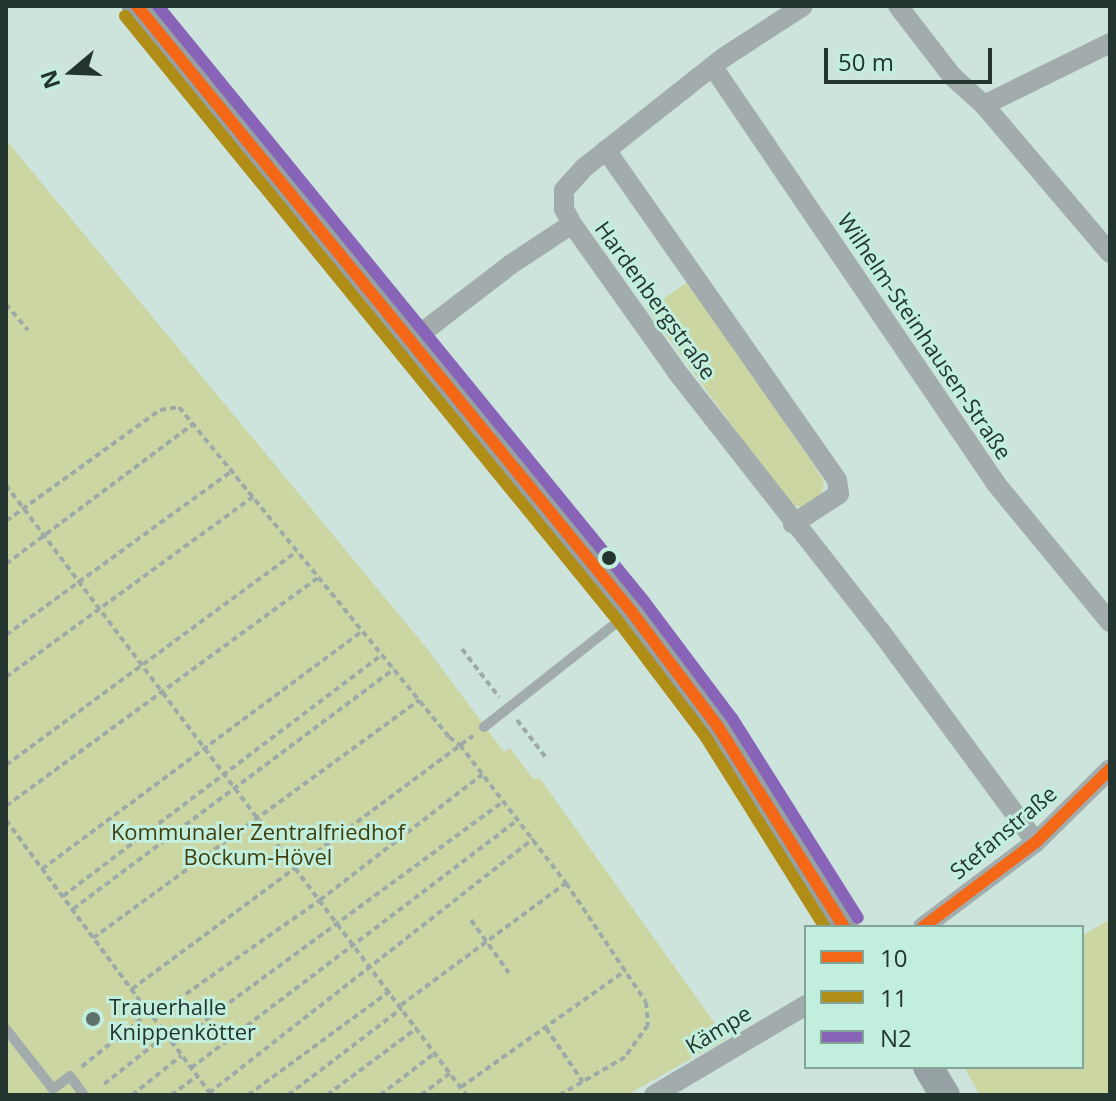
<!DOCTYPE html>
<html>
<head>
<meta charset="utf-8">
<style>
  body { margin:0 }
  #map { position:relative; width:1116px; height:1101px; overflow:hidden; background:#cce4db; font-family:"Open Sans",sans-serif }
  div>[style] { position:absolute }
  .green>* { inset:0; background:#cbd6a3 }
  .path>* { height:4px; margin-top:-2px; transform-origin:0; background:repeating-linear-gradient(90deg,#9daaa8 0 6px,transparent 0 10px) }
  .lane>* { height:10px; margin:-5px; padding:0 5px; transform-origin:5px; border-radius:5px; background:#a2acad }
  .street>* { height:20px; margin:-10px; padding:0 10px; transform-origin:10px; border-radius:10px; background:#a2acad }
  .secondary>* { height:30px; margin:-15px; padding:0 15px; transform-origin:15px; border-radius:15px; background:#96a1a3 }
  .bus-1>* { height:12px; margin:-6px; padding:0 6px; transform-origin:6px; border-radius:6px; background:#f36717 }
  .bus-2>* { height:12px; margin:-6px; padding:0 6px; transform-origin:6px; border-radius:6px; background:#af8d16 }
  .bus-3>* { height:12px; margin:-6px; padding:0 6px; transform-origin:6px; border-radius:6px; background:#8864b9 }
  .dots>* { width:22px; height:22px; translate:-50% -50%; box-sizing:border-box; border:4px solid #c2efdd; border-radius:50% }
  span { translate:-50% -50%; white-space:nowrap; text-align:center; line-height:1.15; -webkit-text-stroke:6px #c2efdd; paint-order:stroke }
  .street-label { font-size:22px; color:#23352e }
  .park-label { font-size:22px; color:#403f0b }
  .poi-label { font-size:22px; color:#23352e }
  .left { translate:0 -50%; text-align:left }
  .frame { position:absolute; inset:0; border:8px solid #23352e; pointer-events:none }
  .legend { position:absolute; left:804px; top:925px; width:280px; height:144px; box-sizing:border-box; background:#c2efdd; border:2px solid #82a597; margin:0; padding:10px 14px; list-style:none; font-size:24px; color:#23352e }
  .legend li { display:flex; align-items:center; gap:16px; height:40px }
  .legend b { width:40px; border:2px solid #82a597 }
  .north { position:absolute; left:32px; top:32px; width:80px; height:80px; -webkit-text-stroke:6px #c2efdd; paint-order:stroke; rotate:251deg; font-size:22px; font-weight:700; line-height:32px; text-align:center; color:#23352e }
  .north::after { content:''; display:block; margin:auto; width:28px; height:36px; background:#23352e; clip-path:polygon(50% 0,100% 100%,50% 72%,0 100%) }
  .scale { position:absolute; left:824px; top:48px; width:168px; height:36px; box-sizing:border-box; border:4px solid #23352e; border-top:0; padding-left:10px; font-size:24px; line-height:28px; white-space:nowrap; color:#23352e; -webkit-text-stroke:6px #c2efdd; paint-order:stroke }
</style>
</head>
<body>
<div id="map">
  <div class="green">
    <div style="clip-path:polygon(6px 140px,425px 646px,504px 752px,510px 748px,534px 780px,539px 777px,726px 1039px,627px 1095px,6px 1095px)"></div>
    <div style="clip-path:polygon(689px 281px,823px 479px,824px 487px,820px 495px,802px 507px,790px 505px,648px 310px)"></div>
    <div style="clip-path:polygon(1110px 919px,1110px 1095px,980px 1095px,964px 1067px,1082px 1067px,1082px 936px)"></div>
  </div>
  <div class="path">
    <div style="left:6px;top:304px;width:34px;rotate:50deg"></div>
    <div style="left:6px;top:485px;width:764px;rotate:52.98deg"></div>
    <div style="left:6px;top:521px;width:190px;rotate:-35.8deg"></div>
    <div style="left:160px;top:410px;width:19px;rotate:-9deg"></div>
    <div style="left:179px;top:407px;width:426px;rotate:50.7deg"></div>
    <div style="left:449px;top:737px;width:14px;rotate:36deg"></div>
    <div style="left:460px;top:745px;width:174px;rotate:52.5deg"></div>
    <div style="left:566px;top:883px;width:143px;rotate:56.1deg"></div>
    <div style="left:646px;top:1002px;width:23px;rotate:85deg"></div>
    <div style="left:648px;top:1025px;width:39px;rotate:126deg"></div>
    <div style="left:625px;top:1057px;width:75px;rotate:149.7deg"></div>
    <div style="left:6px;top:564px;width:234px;rotate:-36.8deg"></div>
    <div style="left:6px;top:635px;width:281px;rotate:-36deg"></div>
    <div style="left:462px;top:649px;width:61px;rotate:52.4deg"></div>
    <div style="left:6px;top:677px;width:307px;rotate:-36.1deg"></div>
    <div style="left:517px;top:720px;width:49px;rotate:52.4deg"></div>
    <div style="left:6px;top:765px;width:361px;rotate:-36.3deg"></div>
    <div style="left:6px;top:806px;width:388px;rotate:-36.2deg"></div>
    <div style="left:6px;top:820px;width:240px;rotate:53.5deg"></div>
    <div style="left:149px;top:1013px;width:87px;rotate:141.5deg"></div>
    <div style="left:42px;top:869px;width:400px;rotate:-36.6deg"></div>
    <div style="left:63px;top:896px;width:400px;rotate:-37.1deg"></div>
    <div style="left:73px;top:909px;width:401px;rotate:-36.8deg"></div>
    <div style="left:471px;top:920px;width:65px;rotate:54.4deg"></div>
    <div style="left:93px;top:938px;width:404px;rotate:-36.1deg"></div>
    <div style="left:132px;top:989px;width:425px;rotate:-36.6deg"></div>
    <div style="left:401px;top:1005px;width:205px;rotate:-36.5deg"></div>
    <div style="left:153px;top:1017px;width:204px;rotate:-35deg"></div>
    <div style="left:320px;top:900px;width:205px;rotate:-37.7deg"></div>
    <div style="left:153px;top:1017px;width:95px;rotate:53.1deg"></div>
    <div style="left:546px;top:1028px;width:65px;rotate:55.6deg"></div>
    <div style="left:173px;top:1044px;width:409px;rotate:-36.3deg"></div>
    <div style="left:191px;top:1068px;width:409px;rotate:-37.2deg"></div>
    <div style="left:104px;top:1084px;width:79px;rotate:-38.3deg"></div>
    <div style="left:461px;top:1087px;width:201px;rotate:-35.3deg"></div>
    <div style="left:209px;top:1093px;width:412px;rotate:-38.1deg"></div>
    <div style="left:132px;top:1095px;width:63px;rotate:-38.5deg"></div>
    <div style="left:171px;top:1095px;width:32px;rotate:-36deg"></div>
    <div style="left:248px;top:1095px;width:176px;rotate:-36.2deg"></div>
    <div style="left:288px;top:1095px;width:143px;rotate:-37.3deg"></div>
    <div style="left:327px;top:1095px;width:112px;rotate:-36.7deg"></div>
    <div style="left:380px;top:1095px;width:69px;rotate:-37.4deg"></div>
    <div style="left:421px;top:1095px;width:36px;rotate:-37deg"></div>
  </div>
  <div class="lane">
    <div style="left:484px;top:727px;width:186px;rotate:-38.2deg"></div>
    <div style="left:6px;top:1029px;width:76px;rotate:51.9deg"></div>
    <div style="left:53px;top:1089px;width:21px;rotate:-37deg"></div>
    <div style="left:70px;top:1076px;width:24px;rotate:54deg"></div>
  </div>
  <div class="street">
    <div style="left:898px;top:6px;width:88px;rotate:52.4deg"></div>
    <div style="left:952px;top:76px;width:43px;rotate:42.2deg"></div>
    <div style="left:984px;top:105px;width:194px;rotate:49.6deg"></div>
    <div style="left:713px;top:67px;width:505px;rotate:55.81deg"></div>
    <div style="left:997px;top:485px;width:178px;rotate:50.5deg"></div>
    <div style="left:984px;top:105px;width:140px;rotate:-26.2deg"></div>
    <div style="left:606px;top:150px;width:403px;rotate:55deg"></div>
    <div style="left:837px;top:480px;width:14px;rotate:82deg"></div>
    <div style="left:839px;top:494px;width:55px;rotate:146.9deg"></div>
    <div style="left:572px;top:224px;width:17px;rotate:-118deg"></div>
    <div style="left:564px;top:209px;width:19px;rotate:-90deg"></div>
    <div style="left:564px;top:190px;width:31px;rotate:-48deg"></div>
    <div style="left:585px;top:167px;width:176px;rotate:-38.3deg"></div>
    <div style="left:723px;top:58px;width:95px;rotate:-33deg"></div>
    <div style="left:411px;top:341px;width:125px;rotate:-37.5deg"></div>
    <div style="left:510px;top:265px;width:74px;rotate:-33.5deg"></div>
    <div style="left:572px;top:224px;width:181px;rotate:54.6deg"></div>
    <div style="left:677px;top:372px;width:330px;rotate:51.9deg"></div>
    <div style="left:881px;top:632px;width:261px;rotate:53.6deg"></div>
    <div style="left:923px;top:927px;width:141px;rotate:-37deg"></div>
    <div style="left:1036px;top:842px;width:104px;rotate:-44.6deg"></div>
    <div style="left:654px;top:1095px;width:177px;rotate:-30.6deg"></div>
  </div>
  <div class="secondary">
    <div style="left:137px;top:6px;width:781px;rotate:50.77deg"></div>
    <div style="left:631px;top:611px;width:145px;rotate:53.1deg"></div>
    <div style="left:718px;top:727px;width:236px;rotate:57.8deg"></div>
    <div style="left:928px;top:1067px;width:33px;rotate:59deg"></div>
  </div>
  <div class="bus-1">
    <div style="left:137px;top:6px;width:781px;rotate:50.77deg"></div>
    <div style="left:631px;top:611px;width:145px;rotate:53.1deg"></div>
    <div style="left:718px;top:727px;width:236px;rotate:57.8deg"></div>
    <div style="left:923px;top:927px;width:141px;rotate:-37deg"></div>
    <div style="left:1036px;top:842px;width:104px;rotate:-44.6deg"></div>
  </div>
  <div class="bus-2">
    <div style="left:125px;top:16px;width:780px;rotate:50.82deg"></div>
    <div style="left:618px;top:621px;width:144px;rotate:52.9deg"></div>
    <div style="left:705px;top:736px;width:226px;rotate:57.9deg"></div>
  </div>
  <div class="bus-3">
    <div style="left:158px;top:6px;width:768px;rotate:50.76deg"></div>
    <div style="left:644px;top:601px;width:146px;rotate:53.1deg"></div>
    <div style="left:732px;top:718px;width:236px;rotate:57.8deg"></div>
  </div>
  <div class="dots">
    <div style="left:609px;top:558px;background:#23352e"></div>
    <div style="left:93px;top:1019px;background:#5e726b"></div>
  </div>
  <div class="street-label">
    <span style="left:656px;top:300px;rotate:54deg">Hardenbergstraße</span>
    <span style="left:925px;top:336px;rotate:56deg">Wilhelm-Steinhausen-Straße</span>
    <span style="left:1003px;top:832px;rotate:-40deg">Stefanstraße</span>
    <span style="left:718px;top:1029px;rotate:-31deg">Kämpe</span>
  </div>
  <div class="park-label">
    <span style="left:258px;top:844px">Kommunaler Zentralfriedhof<br>Bockum-Hövel</span>
  </div>
  <div class="poi-label">
    <span class="left" style="left:109px;top:1019px">Trauerhalle<br>Knippenkötter</span>
  </div>
  <div class="frame"></div>
  <ul class="legend">
  <li><b style="height:10px;background:#f36717"></b>10</li>
  <li><b style="height:10px;background:#af8d16"></b>11</li>
  <li><b style="height:10px;background:#8864b9"></b>N2</li>
  </ul>
  <div class="north">N</div>
  <div class="scale">50 m</div>
</div>
</body>
</html>
